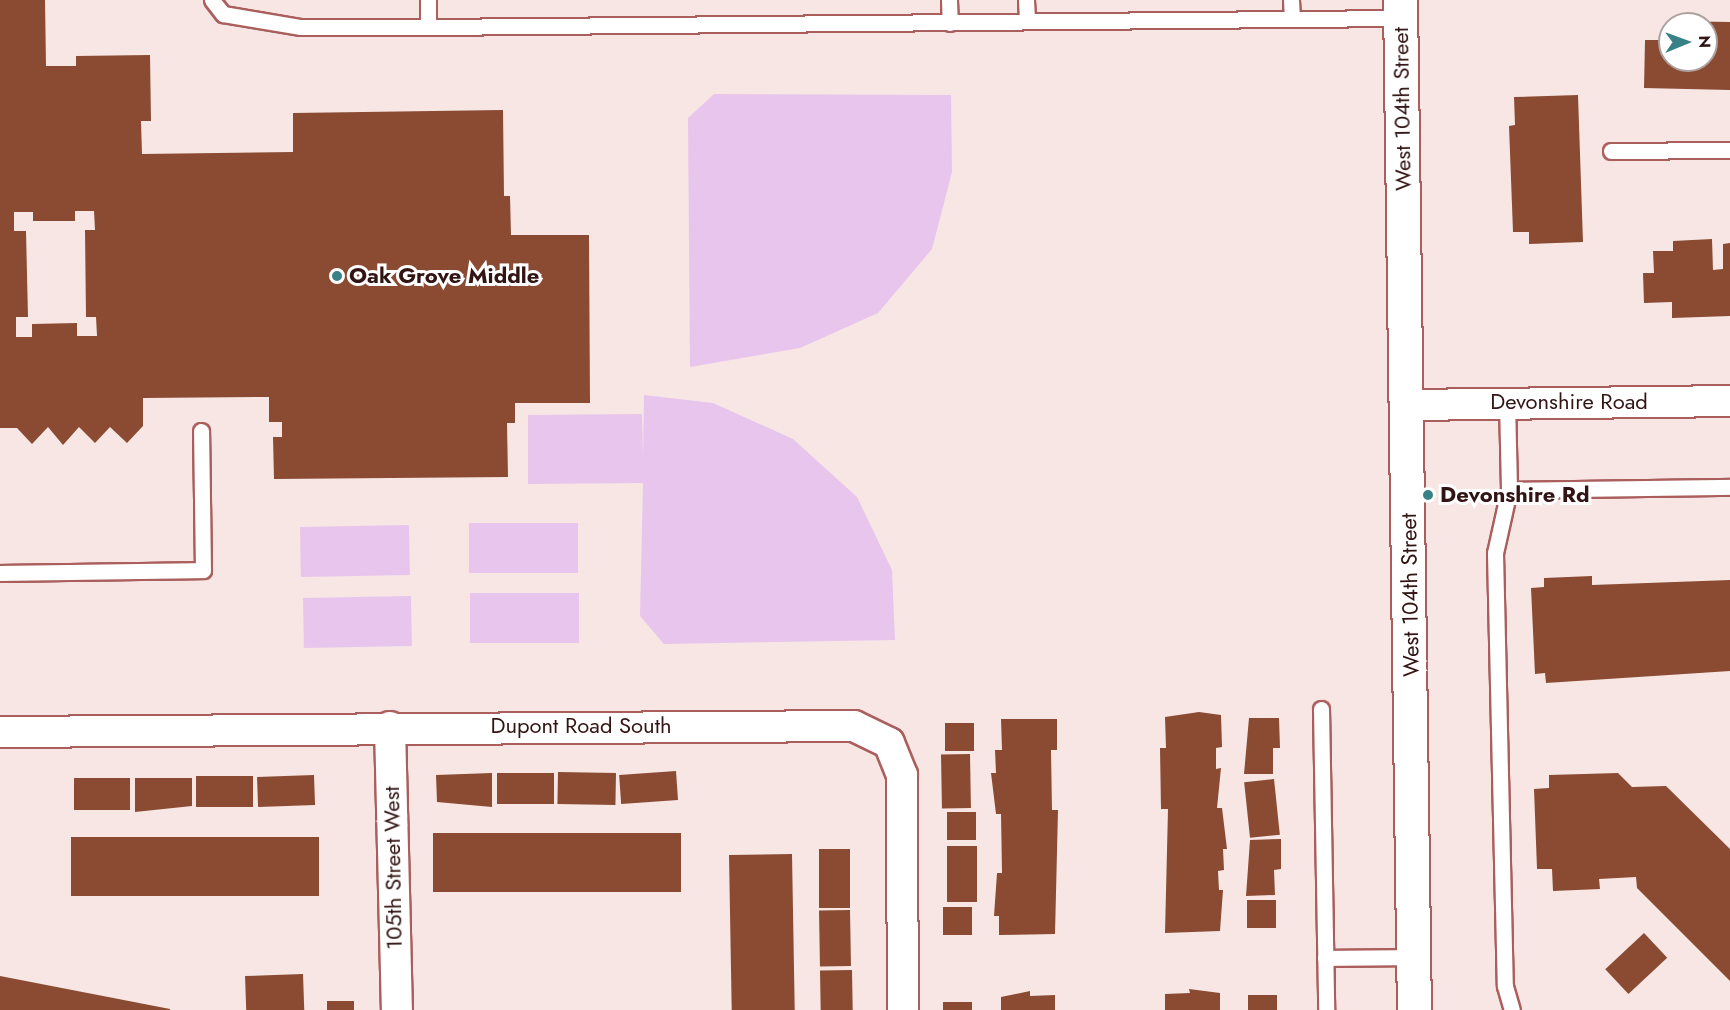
<!DOCTYPE html>
<html>
<head>
<meta charset="utf-8">
<style>
  body { margin:0 }
  #map { position:relative; width:1730px; height:1010px; overflow:hidden; background:#f7e6e4; font-family:Jost,sans-serif }
  div>[style] { position:absolute }
  .green>* { inset:0; background:#e8c5ed; transform-origin:0 0 }
  .building>* { inset:0; background:#8a4b32; transform-origin:0 0 }
  .roads { filter:drop-shadow(2px 0 #aa5f5d) drop-shadow(-2px 0 #aa5f5d) drop-shadow(0 2px #aa5f5d) drop-shadow(0 -2px #aa5f5d) }
  .service>* { height:15px; margin:-7.5px; padding:0 7.5px; transform-origin:7.5px; border-radius:7.5px; background:#fff }
  .minor>* { height:30px; margin:-15px; padding:0 15px; transform-origin:15px; border-radius:15px; background:#fff }
  .tertiary>* { height:33px; margin:-16.5px; padding:0 16.5px; transform-origin:16.5px; border-radius:16.5px; background:#fff }
  .dots>* { width:16px; height:16px; translate:-50% -50%; box-sizing:border-box; border:3px solid #fff; border-radius:50% }
  span { translate:-50% -50%; white-space:nowrap; text-align:center; line-height:1.15; -webkit-text-stroke:6px #fff; paint-order:stroke }
  .street-label { font-size:22px; color:#321414 }
  .poi-label { font-size:22px; color:#321414; font-weight:700 }
  .left { translate:0 -50%; text-align:left }
  .north { position:absolute; left:1658px; top:12px; width:60px; height:60px; box-sizing:border-box; background:#fff; border:2px solid #ada1a1; border-radius:50%; rotate:89deg; font-size:16px; font-weight:700; line-height:24px; text-align:center; color:#321414 }
  .north::after { content:''; display:block; margin:auto; width:21px; height:27px; background:#388186; clip-path:polygon(50% 0,100% 100%,50% 72%,0 100%) }
</style>
</head>
<body>
<div id="map">
  <div class="green">
    <div style="clip-path:polygon(714px 94px,951px 95px,952px 172px,932px 249px,878px 313px,800px 348px,690px 367px,688px 118px)"></div>
    <div style="clip-path:polygon(644px 395px,713px 403px,793px 439px,857px 497px,892px 570px,895px 640px,664px 644px,640px 616px,643px 483px,528px 484px,528px 415px,642px 414px,643px 458px)"></div>
    <div style="left:578px;top:523px;width:50px;height:109px;rotate:90deg"></div>
    <div style="left:409px;top:525px;width:50px;height:109px;rotate:89deg"></div>
    <div style="left:579px;top:593px;width:50px;height:109px;rotate:90deg"></div>
    <div style="left:411px;top:596px;width:50px;height:108px;rotate:89deg"></div>
  </div>
  <div class="building">
    <div style="clip-path:polygon(evenodd,0 0,45px 0,46px 66px,76px 66px,76px 56px,150px 55px,151px 121px,141px 121px,142px 154px,293px 152px,293px 113px,503px 110px,504px 196px,510px 196px,511px 235px,589px 235px,590px 403px,515px 403px,515px 423px,507px 423px,508px 477px,274px 479px,273px 437px,282px 437px,282px 422px,269px 422px,269px 397px,143px 398px,143px 426px,127px 443px,110px 427px,95px 443px,79px 427px,63px 445px,48px 427px,32px 444px,17px 428px,0 428px,0 0,75px 211px,94px 211px,95px 230px,85px 230px,86px 317px,96px 317px,97px 336px,77px 336px,77px 323px,32px 324px,32px 337px,16px 337px,16px 317px,28px 317px,26px 231px,14px 231px,14px 212px,33px 212px,33px 221px,75px 221px,75px 211px)"></div>
    <div style="clip-path:polygon(1669px 21px,1730px 22px,1730px 90px,1644px 88px,1645px 40px,1670px 40px,1670px 60px,1706px 60px,1706px 24px)"></div>
    <div style="clip-path:polygon(1578px 95px,1583px 242px,1529px 244px,1529px 232px,1513px 232px,1509px 126px,1515px 125px,1514px 97px)"></div>
    <div style="clip-path:polygon(1712px 239px,1713px 270px,1723px 269px,1723px 244px,1730px 243px,1730px 316px,1672px 318px,1672px 302px,1644px 303px,1643px 273px,1654px 273px,1653px 251px,1673px 251px,1673px 241px)"></div>
    <div style="clip-path:polygon(1592px 576px,1592px 585px,1730px 580px,1730px 671px,1546px 683px,1545px 673px,1535px 674px,1531px 588px,1544px 587px,1544px 578px)"></div>
    <div style="clip-path:polygon(1199px 712px,1221px 715px,1222px 747px,1216px 748px,1216px 769px,1221px 768px,1217px 808px,1222px 808px,1227px 849px,1223px 849px,1224px 870px,1218px 871px,1219px 890px,1223px 890px,1220px 931px,1165px 933px,1168px 809px,1161px 809px,1160px 748px,1166px 748px,1165px 717px)"></div>
    <div style="clip-path:polygon(1249px 718px,1279px 718px,1280px 748px,1273px 748px,1273px 774px,1244px 774px)"></div>
    <div style="clip-path:polygon(1001px 719px,1057px 719px,1057px 750px,1051px 750px,1052px 810px,1058px 810px,1055px 934px,999px 935px,999px 916px,994px 916px,997px 873px,1002px 873px,1001px 814px,996px 814px,991px 773px,996px 773px,995px 750px,1002px 750px)"></div>
    <div style="left:974px;top:723px;width:28px;height:29px;rotate:90deg"></div>
    <div style="left:970px;top:754px;width:54px;height:29px;rotate:89deg"></div>
    <div style="left:676px;top:771px;width:29px;height:57px;rotate:86deg"></div>
    <div style="left:558px;top:772px;width:58px;height:32px;rotate:1deg"></div>
    <div style="clip-path:polygon(492px 773px,492px 807px,437px 802px,436px 775px)"></div>
    <div style="left:554px;top:773px;width:31px;height:57px;rotate:90deg"></div>
    <div style="clip-path:polygon(1618px 773px,1632px 787px,1666px 786px,1730px 849px,1730px 981px,1637px 888px,1636px 877px,1599px 879px,1600px 889px,1553px 891px,1552px 869px,1537px 869px,1534px 789px,1549px 788px,1549px 775px)"></div>
    <div style="left:314px;top:775px;width:30px;height:57px;rotate:88deg"></div>
    <div style="left:253px;top:776px;width:31px;height:57px;rotate:90deg"></div>
    <div style="left:130px;top:778px;width:32px;height:56px;rotate:90deg"></div>
    <div style="clip-path:polygon(135px 778px,192px 778px,192px 806px,135px 812px)"></div>
    <div style="left:1274px;top:779px;width:56px;height:30px;rotate:84deg"></div>
    <div style="left:976px;top:812px;width:28px;height:29px;rotate:90deg"></div>
    <div style="left:681px;top:833px;width:59px;height:248px;rotate:90deg"></div>
    <div style="left:319px;top:837px;width:59px;height:248px;rotate:90deg"></div>
    <div style="clip-path:polygon(1281px 839px,1281px 869px,1274px 870px,1275px 895px,1246px 896px,1250px 840px)"></div>
    <div style="left:947px;top:846px;width:30px;height:56px"></div>
    <div style="left:819px;top:849px;width:31px;height:59px"></div>
    <div style="left:792px;top:854px;width:156px;height:63px;rotate:89deg"></div>
    <div style="left:1247px;top:900px;width:29px;height:28px"></div>
    <div style="left:943px;top:907px;width:29px;height:28px"></div>
    <div style="left:850px;top:910px;width:56px;height:31px;rotate:89deg"></div>
    <div style="left:1644px;top:933px;width:34px;height:53px;rotate:47deg"></div>
    <div style="left:852px;top:970px;width:40px;height:32px;rotate:89deg"></div>
    <div style="left:303px;top:974px;width:36px;height:58px;rotate:88deg"></div>
    <div style="clip-path:polygon(0 976px,170px 1009px,170px 1010px,0 1010px)"></div>
    <div style="clip-path:polygon(1189px 989px,1220px 993px,1220px 1010px,1165px 1010px,1165px 994px,1190px 993px)"></div>
    <div style="clip-path:polygon(1030px 991px,1030px 996px,1055px 995px,1055px 1010px,1001px 1010px,1001px 997px)"></div>
    <div style="left:1277px;top:995px;width:15px;height:29px;rotate:90deg"></div>
    <div style="left:327px;top:1001px;width:27px;height:9px"></div>
    <div style="left:972px;top:1002px;width:8px;height:29px;rotate:90deg"></div>
  </div>
  <div class="roads">
    <div class="service">
      <div style="left:212px;top:0;width:18px;rotate:52deg"></div>
      <div style="left:223px;top:14px;width:79px;rotate:9.5deg"></div>
      <div style="left:301px;top:27px;width:127px"></div>
      <div style="left:428px;top:0;width:27px;rotate:90deg"></div>
      <div style="left:428px;top:27px;width:972px;rotate:-0.53deg"></div>
      <div style="left:949px;top:0;width:23px;rotate:88deg"></div>
      <div style="left:1026px;top:0;width:21px;rotate:87deg"></div>
      <div style="left:1291px;top:0;width:19px;rotate:87deg"></div>
      <div style="left:1611px;top:151px;width:119px;rotate:-0.5deg"></div>
      <div style="left:1507px;top:401px;width:89px;rotate:88.7deg"></div>
      <div style="left:1509px;top:490px;width:65px;rotate:102.5deg"></div>
      <div style="left:1495px;top:553px;width:433px;rotate:88.7deg"></div>
      <div style="left:1505px;top:986px;width:25px;rotate:74deg"></div>
      <div style="left:1509px;top:490px;width:221px;rotate:-0.8deg"></div>
      <div style="left:0;top:573px;width:203px;rotate:-0.8deg"></div>
      <div style="left:203px;top:570px;width:139px;rotate:-90.8deg"></div>
      <div style="left:1321px;top:709px;width:301px;rotate:89deg"></div>
      <div style="left:1325px;top:958px;width:89px;rotate:-0.6deg"></div>
    </div>
    <div class="minor">
      <div style="left:1408px;top:405px;width:322px;rotate:-0.7deg"></div>
      <div style="left:390px;top:727px;width:283px;rotate:88.6deg"></div>
      <div style="left:0;top:732px;width:854px;rotate:-0.4deg"></div>
      <div style="left:854px;top:726px;width:39px;rotate:26deg"></div>
      <div style="left:889px;top:743px;width:35px;rotate:68deg"></div>
      <div style="left:902px;top:775px;width:235px;rotate:89.8deg"></div>
    </div>
    <div class="tertiary">
      <div style="left:1400px;top:0;width:1010px;rotate:89.21deg"></div>
    </div>
  </div>
  <div class="dots">
    <div style="left:337px;top:276px;background:#388186"></div>
    <div style="left:1428px;top:495px;background:#388186"></div>
  </div>
  <div class="street-label">
    <span style="left:1402px;top:109px;rotate:-91deg">West 104th Street</span>
    <span style="left:1569px;top:402px">Devonshire Road</span>
    <span style="left:1410px;top:595px;rotate:-91deg">West 104th Street</span>
    <span style="left:581px;top:726px">Dupont Road South</span>
    <span style="left:393px;top:868px;rotate:-91deg">105th Street West</span>
  </div>
  <div class="poi-label">
    <span class="left" style="left:349px;top:276px">Oak Grove Middle</span>
    <span class="left" style="left:1440px;top:495px">Devonshire Rd</span>
  </div>
  <div class="north">N</div>
</div>
</body>
</html>
